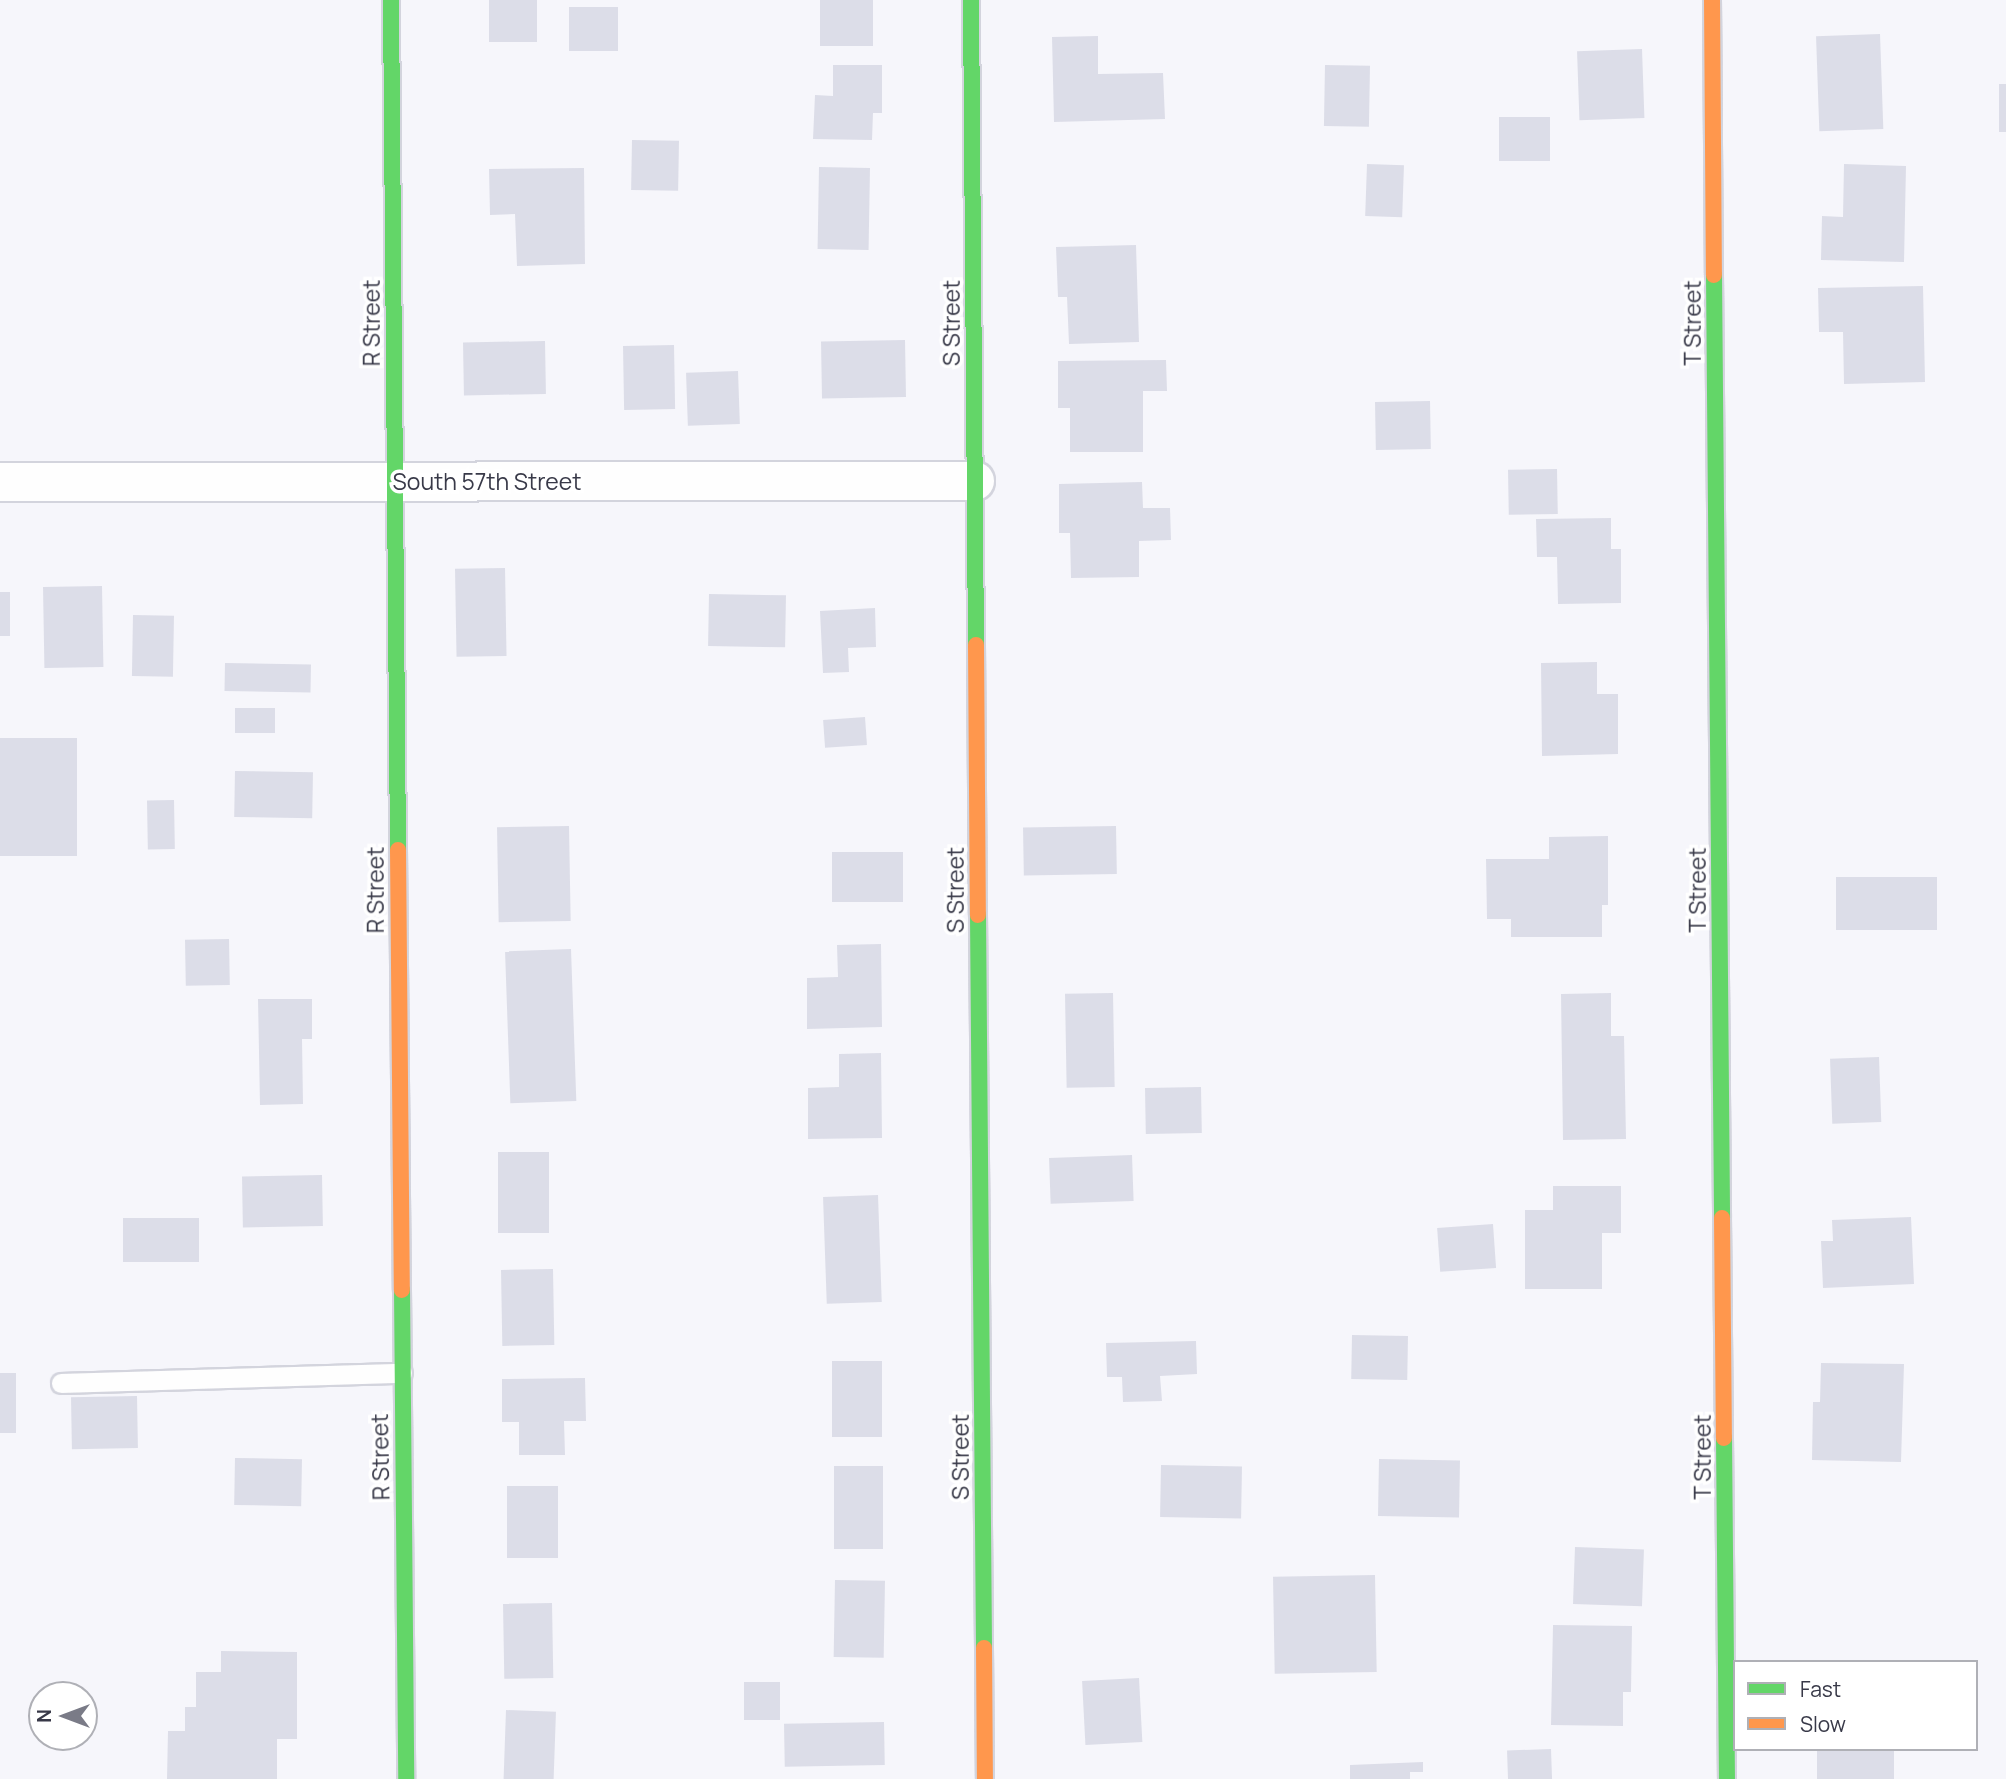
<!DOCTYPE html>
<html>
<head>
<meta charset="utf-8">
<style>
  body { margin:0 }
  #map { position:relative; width:2006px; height:1779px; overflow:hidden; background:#f6f6fb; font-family:Manrope,sans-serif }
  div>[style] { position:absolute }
  .building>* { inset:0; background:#dcdde8; transform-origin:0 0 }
  .roads { filter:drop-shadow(2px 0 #d3d4dd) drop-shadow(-2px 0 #d3d4dd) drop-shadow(0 2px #d3d4dd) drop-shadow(0 -2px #d3d4dd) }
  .lane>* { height:19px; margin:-9.5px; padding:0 9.5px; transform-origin:9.5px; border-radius:9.5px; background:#fefefe }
  .street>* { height:38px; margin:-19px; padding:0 19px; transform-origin:19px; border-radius:19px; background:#fefefe }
  .fast>* { height:16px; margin:-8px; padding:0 8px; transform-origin:8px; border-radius:8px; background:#63d668 }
  .slow>* { height:16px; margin:-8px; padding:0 8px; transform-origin:8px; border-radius:8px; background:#ff974d }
  span { translate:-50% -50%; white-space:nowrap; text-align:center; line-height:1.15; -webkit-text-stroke:7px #fff; paint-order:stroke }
  .street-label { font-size:23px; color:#383948 }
  .legend { position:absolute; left:1733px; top:1660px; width:245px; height:91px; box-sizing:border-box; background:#fff; border:2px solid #afb0b6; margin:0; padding:9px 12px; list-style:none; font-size:21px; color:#383948 }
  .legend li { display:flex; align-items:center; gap:14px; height:35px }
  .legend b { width:35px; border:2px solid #afb0b6 }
  .north { position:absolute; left:28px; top:1681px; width:70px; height:70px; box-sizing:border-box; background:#fff; border:2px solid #afb0b6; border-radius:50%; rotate:270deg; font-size:19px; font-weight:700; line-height:28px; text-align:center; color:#383948 }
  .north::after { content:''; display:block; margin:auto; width:24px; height:32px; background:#7a7b87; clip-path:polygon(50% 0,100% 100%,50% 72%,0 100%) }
</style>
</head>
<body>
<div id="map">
  <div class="building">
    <div style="left:489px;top:0;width:48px;height:42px"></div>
    <div style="left:820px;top:0;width:53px;height:46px"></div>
    <div style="left:569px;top:7px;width:49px;height:44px"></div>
    <div style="left:1880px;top:34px;width:95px;height:64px;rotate:88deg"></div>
    <div style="clip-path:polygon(1098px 36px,1098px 74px,1163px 73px,1165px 119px,1054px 122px,1052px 37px)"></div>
    <div style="left:1642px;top:49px;width:69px;height:65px;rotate:88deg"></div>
    <div style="clip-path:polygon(833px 65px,882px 65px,882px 113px,873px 113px,872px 140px,813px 139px,815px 95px,833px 96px)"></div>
    <div style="left:1325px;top:65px;width:45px;height:61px;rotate:1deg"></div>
    <div style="left:1999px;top:84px;width:7px;height:48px"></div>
    <div style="left:1499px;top:117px;width:51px;height:44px"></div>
    <div style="left:632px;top:140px;width:47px;height:50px;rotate:1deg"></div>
    <div style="left:1367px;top:164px;width:37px;height:52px;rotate:2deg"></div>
    <div style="clip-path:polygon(1844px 164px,1906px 166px,1904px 262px,1821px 260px,1822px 216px,1843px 217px)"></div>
    <div style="left:819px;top:167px;width:51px;height:82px;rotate:1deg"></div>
    <div style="clip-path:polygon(584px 168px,585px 264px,517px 266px,515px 214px,490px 215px,489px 169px)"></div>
    <div style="clip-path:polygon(1136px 245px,1139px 342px,1069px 344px,1067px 297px,1058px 297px,1056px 247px)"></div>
    <div style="clip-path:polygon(1923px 286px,1925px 382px,1844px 384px,1843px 332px,1819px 332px,1818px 288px)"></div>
    <div style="left:905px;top:340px;width:57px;height:84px;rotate:89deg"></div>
    <div style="left:545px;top:341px;width:53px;height:82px;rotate:89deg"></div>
    <div style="left:674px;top:345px;width:64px;height:51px;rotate:89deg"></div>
    <div style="clip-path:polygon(1166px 360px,1167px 391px,1143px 391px,1143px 452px,1070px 452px,1070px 408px,1058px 408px,1058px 361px)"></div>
    <div style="left:738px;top:371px;width:53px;height:52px;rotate:88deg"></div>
    <div style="left:1430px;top:401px;width:48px;height:55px;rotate:89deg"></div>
    <div style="left:1557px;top:469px;width:45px;height:49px;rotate:89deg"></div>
    <div style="clip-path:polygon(1142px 482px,1143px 508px,1170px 508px,1171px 540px,1139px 541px,1139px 577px,1071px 578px,1070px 533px,1059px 533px,1059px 484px)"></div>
    <div style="clip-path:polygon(1611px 518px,1611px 549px,1621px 549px,1621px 603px,1558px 604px,1557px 557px,1537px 557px,1536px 519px)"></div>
    <div style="left:505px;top:568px;width:88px;height:50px;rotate:89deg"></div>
    <div style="left:102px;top:586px;width:81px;height:59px;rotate:89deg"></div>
    <div style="left:0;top:592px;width:10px;height:44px"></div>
    <div style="left:709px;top:594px;width:77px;height:52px;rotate:1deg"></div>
    <div style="clip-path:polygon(875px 608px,876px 647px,848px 648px,849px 672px,823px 673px,820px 611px)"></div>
    <div style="left:133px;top:615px;width:41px;height:61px;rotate:1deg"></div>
    <div style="clip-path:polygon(1597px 662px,1597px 694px,1618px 694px,1618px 754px,1542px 756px,1541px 663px)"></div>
    <div style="left:225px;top:663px;width:86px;height:28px;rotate:1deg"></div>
    <div style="left:235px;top:708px;width:40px;height:25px"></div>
    <div style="left:865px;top:717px;width:28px;height:42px;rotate:86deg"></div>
    <div style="left:77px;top:738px;width:118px;height:77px;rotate:90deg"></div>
    <div style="left:235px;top:771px;width:78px;height:46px;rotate:1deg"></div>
    <div style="left:174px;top:800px;width:49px;height:27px;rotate:89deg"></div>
    <div style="left:569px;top:826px;width:95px;height:72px;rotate:89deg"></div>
    <div style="left:1116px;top:826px;width:48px;height:93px;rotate:89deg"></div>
    <div style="clip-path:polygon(1608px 836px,1608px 905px,1602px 905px,1602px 937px,1511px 937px,1511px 919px,1487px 919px,1486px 859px,1549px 859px,1549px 837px)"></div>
    <div style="left:903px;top:852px;width:50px;height:71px;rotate:90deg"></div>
    <div style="left:1937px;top:877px;width:53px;height:101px;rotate:90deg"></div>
    <div style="left:229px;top:939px;width:46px;height:44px;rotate:89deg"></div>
    <div style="clip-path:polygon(881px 944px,882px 1027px,807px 1029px,807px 978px,838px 977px,837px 945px)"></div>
    <div style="left:571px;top:949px;width:152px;height:66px;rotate:88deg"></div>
    <div style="left:1113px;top:993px;width:94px;height:48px;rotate:89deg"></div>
    <div style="clip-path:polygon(1611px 993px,1611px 1036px,1624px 1036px,1626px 1139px,1563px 1140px,1561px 994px)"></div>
    <div style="clip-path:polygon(258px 999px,312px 999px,312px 1039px,302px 1039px,303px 1104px,260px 1105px)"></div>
    <div style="clip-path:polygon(881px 1053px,882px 1138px,808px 1139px,808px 1088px,839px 1087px,839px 1054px)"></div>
    <div style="left:1879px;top:1057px;width:65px;height:49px;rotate:88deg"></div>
    <div style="left:1201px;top:1087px;width:46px;height:56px;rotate:89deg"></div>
    <div style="left:498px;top:1152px;width:51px;height:81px"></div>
    <div style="left:1132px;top:1155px;width:46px;height:83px;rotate:88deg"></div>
    <div style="left:322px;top:1175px;width:51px;height:80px;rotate:89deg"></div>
    <div style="clip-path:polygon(1553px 1186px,1621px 1186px,1621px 1233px,1602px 1233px,1602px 1289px,1525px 1289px,1525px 1210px,1553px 1210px)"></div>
    <div style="left:878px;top:1195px;width:107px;height:55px;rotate:88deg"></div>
    <div style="clip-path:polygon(1911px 1217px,1914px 1284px,1823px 1288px,1821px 1241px,1833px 1241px,1832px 1220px)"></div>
    <div style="left:123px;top:1218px;width:76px;height:44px"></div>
    <div style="left:1493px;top:1224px;width:44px;height:56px;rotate:86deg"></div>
    <div style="left:553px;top:1269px;width:76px;height:52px;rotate:89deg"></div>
    <div style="left:1352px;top:1335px;width:56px;height:44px;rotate:1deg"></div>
    <div style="clip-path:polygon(1196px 1341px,1197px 1374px,1160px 1376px,1162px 1401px,1123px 1402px,1122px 1377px,1107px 1377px,1106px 1343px)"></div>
    <div style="left:832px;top:1361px;width:50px;height:76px"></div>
    <div style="clip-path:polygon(1821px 1363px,1904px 1364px,1901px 1462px,1812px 1460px,1813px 1402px,1820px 1402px)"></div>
    <div style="left:0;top:1373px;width:16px;height:60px"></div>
    <div style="clip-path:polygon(585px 1378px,586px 1421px,564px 1421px,565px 1455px,519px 1455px,519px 1422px,502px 1422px,502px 1379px)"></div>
    <div style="left:137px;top:1396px;width:52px;height:66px;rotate:89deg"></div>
    <div style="left:235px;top:1458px;width:67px;height:47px;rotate:1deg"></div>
    <div style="left:1379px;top:1459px;width:81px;height:57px;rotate:1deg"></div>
    <div style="left:1161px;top:1465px;width:81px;height:52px;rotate:1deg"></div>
    <div style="left:834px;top:1466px;width:49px;height:83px"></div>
    <div style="left:507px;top:1486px;width:51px;height:72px"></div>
    <div style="left:1575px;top:1547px;width:69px;height:57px;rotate:2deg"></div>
    <div style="left:1375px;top:1575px;width:97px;height:102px;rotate:89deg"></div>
    <div style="left:835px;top:1580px;width:50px;height:77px;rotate:1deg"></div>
    <div style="left:552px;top:1603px;width:75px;height:49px;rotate:89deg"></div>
    <div style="clip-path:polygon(1553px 1625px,1632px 1626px,1631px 1692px,1623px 1692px,1623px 1726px,1551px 1725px)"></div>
    <div style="clip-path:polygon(221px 1651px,297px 1652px,297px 1739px,277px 1739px,277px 1779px,167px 1779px,168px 1731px,185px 1731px,185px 1707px,196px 1707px,196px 1672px,221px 1672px)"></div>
    <div style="left:1139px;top:1678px;width:64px;height:57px;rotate:87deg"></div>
    <div style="left:744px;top:1682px;width:36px;height:38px"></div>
    <div style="left:506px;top:1710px;width:50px;height:69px;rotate:2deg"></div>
    <div style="left:884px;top:1722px;width:43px;height:100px;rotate:89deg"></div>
    <div style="left:1551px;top:1749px;width:30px;height:44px;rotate:88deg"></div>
    <div style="left:1817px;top:1749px;width:77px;height:30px"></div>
    <div style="clip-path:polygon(1423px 1762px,1423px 1772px,1410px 1772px,1410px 1779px,1350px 1779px,1350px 1765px)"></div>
  </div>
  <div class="roads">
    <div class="lane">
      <div style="left:61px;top:1383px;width:341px;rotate:-1.7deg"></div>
    </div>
    <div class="street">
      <div style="left:0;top:482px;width:975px;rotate:-0.06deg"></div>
    </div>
    <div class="fast">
      <div style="left:391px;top:0;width:850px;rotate:89.53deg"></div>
      <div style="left:971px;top:0;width:645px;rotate:89.56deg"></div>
      <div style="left:1714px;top:275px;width:943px;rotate:89.51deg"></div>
      <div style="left:978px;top:915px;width:733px;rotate:89.53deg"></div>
      <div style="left:402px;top:1290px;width:489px;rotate:89.5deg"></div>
      <div style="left:1724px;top:1438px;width:341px;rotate:89.5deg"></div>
    </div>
    <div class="slow">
      <div style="left:1712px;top:0;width:275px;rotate:89.6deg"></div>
      <div style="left:976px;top:645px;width:270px;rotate:89.6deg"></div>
      <div style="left:398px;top:850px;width:440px;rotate:89.5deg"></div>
      <div style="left:1722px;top:1218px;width:220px;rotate:89.5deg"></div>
      <div style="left:984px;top:1648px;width:131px;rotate:89.6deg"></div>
    </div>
  </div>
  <div class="street-label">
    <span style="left:371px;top:323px;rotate:-90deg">R Street</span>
    <span style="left:951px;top:323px;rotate:-90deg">S Street</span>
    <span style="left:1692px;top:323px;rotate:-90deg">T Street</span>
    <span style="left:487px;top:481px">South 57th Street</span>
    <span style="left:375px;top:890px;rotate:-90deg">R Street</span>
    <span style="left:955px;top:890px;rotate:-90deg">S Street</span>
    <span style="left:1697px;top:890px;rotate:-90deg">T Street</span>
    <span style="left:380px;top:1457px;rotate:-91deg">R Street</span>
    <span style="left:960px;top:1457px;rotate:-90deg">S Street</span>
    <span style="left:1702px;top:1457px;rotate:-90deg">T Street</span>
  </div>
  <ul class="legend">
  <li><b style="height:9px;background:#63d668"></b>Fast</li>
  <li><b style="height:9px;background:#ff974d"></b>Slow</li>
  </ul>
  <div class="north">N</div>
</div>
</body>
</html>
